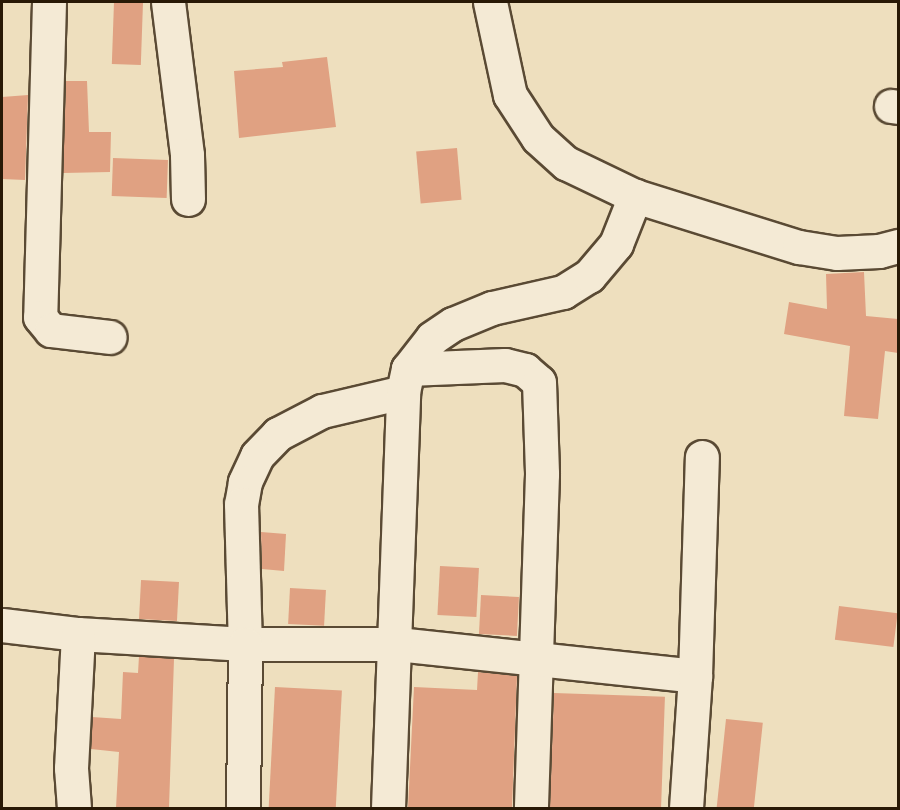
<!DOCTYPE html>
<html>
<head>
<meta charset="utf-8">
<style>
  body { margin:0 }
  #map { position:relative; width:900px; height:810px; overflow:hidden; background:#eedfbe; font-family:"IM FELL Double Pica",serif }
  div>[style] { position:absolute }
  .building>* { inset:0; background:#e0a182; transform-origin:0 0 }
  .roads { filter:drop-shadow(2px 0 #5a4a34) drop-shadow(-2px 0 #5a4a34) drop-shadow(0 2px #5a4a34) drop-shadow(0 -2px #5a4a34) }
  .minor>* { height:33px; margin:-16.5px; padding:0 16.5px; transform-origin:16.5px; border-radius:16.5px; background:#f4ead5 }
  span { translate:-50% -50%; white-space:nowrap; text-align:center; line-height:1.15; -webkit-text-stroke:6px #f4ead5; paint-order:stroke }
  .frame { position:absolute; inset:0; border:3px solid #281906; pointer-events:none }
</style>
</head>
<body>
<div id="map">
  <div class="building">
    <div style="left:114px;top:2px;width:29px;height:62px;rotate:2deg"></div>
    <div style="clip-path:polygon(327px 57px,336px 127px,239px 138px,234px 71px,283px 67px,282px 62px)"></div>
    <div style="clip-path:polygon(66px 81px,87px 81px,89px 132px,111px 132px,110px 172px,63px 173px)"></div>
    <div style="clip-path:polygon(28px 95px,25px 180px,2px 179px,2px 97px)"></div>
    <div style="left:457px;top:148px;width:52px;height:41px;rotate:85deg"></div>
    <div style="left:113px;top:158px;width:55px;height:38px;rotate:2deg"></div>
    <div style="clip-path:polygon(864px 272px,866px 316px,898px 319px,898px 353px,885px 351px,878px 419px,844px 416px,850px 346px,784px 334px,789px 302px,827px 309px,826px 274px)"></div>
    <div style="clip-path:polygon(261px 532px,286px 534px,284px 571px,262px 569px)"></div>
    <div style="left:440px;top:566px;width:39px;height:49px;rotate:3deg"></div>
    <div style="left:179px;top:582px;width:39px;height:38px;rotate:93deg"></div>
    <div style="left:290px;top:588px;width:36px;height:36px;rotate:3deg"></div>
    <div style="left:481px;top:595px;width:38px;height:39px;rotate:3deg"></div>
    <div style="left:839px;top:606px;width:59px;height:34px;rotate:7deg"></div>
    <div style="clip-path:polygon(139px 656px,174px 659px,169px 808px,116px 808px,119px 752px,91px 749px,92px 717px,121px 719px,123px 672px,138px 673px)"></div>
    <div style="clip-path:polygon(478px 672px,517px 676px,512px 808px,408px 808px,414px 687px,477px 690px)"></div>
    <div style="left:275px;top:687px;width:67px;height:121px;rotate:3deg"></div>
    <div style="left:554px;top:693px;width:111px;height:115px;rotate:2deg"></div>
    <div style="left:726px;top:719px;width:37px;height:89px;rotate:6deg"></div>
  </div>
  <div class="roads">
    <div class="minor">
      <div style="left:49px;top:2px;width:315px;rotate:91.6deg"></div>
      <div style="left:40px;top:317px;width:17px;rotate:50deg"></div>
      <div style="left:51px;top:330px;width:59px;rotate:6.8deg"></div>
      <div style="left:168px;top:2px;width:154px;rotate:82.9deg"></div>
      <div style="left:187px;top:155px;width:44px;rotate:88.7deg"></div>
      <div style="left:490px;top:2px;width:95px;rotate:77.9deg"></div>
      <div style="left:510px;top:95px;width:51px;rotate:56.9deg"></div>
      <div style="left:538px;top:138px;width:38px;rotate:42deg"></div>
      <div style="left:566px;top:163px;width:76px;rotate:25.6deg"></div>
      <div style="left:635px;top:196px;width:172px;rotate:17.3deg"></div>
      <div style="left:799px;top:247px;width:38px;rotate:9deg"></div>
      <div style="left:837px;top:253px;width:42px;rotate:-2.7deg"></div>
      <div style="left:879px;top:251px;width:20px;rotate:-15deg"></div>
      <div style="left:891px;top:106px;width:7px;rotate:8deg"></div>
      <div style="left:408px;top:369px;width:97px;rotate:-2.4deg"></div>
      <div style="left:505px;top:365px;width:21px;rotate:14deg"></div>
      <div style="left:525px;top:370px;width:18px;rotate:41deg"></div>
      <div style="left:539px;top:382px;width:92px;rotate:88.1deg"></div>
      <div style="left:542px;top:474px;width:334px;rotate:91.9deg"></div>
      <div style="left:403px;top:392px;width:83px;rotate:166.8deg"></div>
      <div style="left:322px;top:411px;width:50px;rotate:152.4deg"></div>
      <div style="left:278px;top:434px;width:30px;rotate:134deg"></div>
      <div style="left:257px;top:456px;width:29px;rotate:115deg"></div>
      <div style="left:245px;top:482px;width:22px;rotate:100deg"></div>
      <div style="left:241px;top:504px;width:140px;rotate:88.4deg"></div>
      <div style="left:245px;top:644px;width:152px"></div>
      <div style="left:397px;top:644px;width:300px;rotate:6.1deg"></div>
      <div style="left:695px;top:676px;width:132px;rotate:93.9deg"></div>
      <div style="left:2px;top:625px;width:77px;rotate:6.8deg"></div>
      <div style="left:78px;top:634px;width:167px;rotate:3.4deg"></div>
      <div style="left:245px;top:644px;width:164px;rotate:90.7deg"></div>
      <div style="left:695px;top:676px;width:219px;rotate:-88.2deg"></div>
      <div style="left:74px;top:808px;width:40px;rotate:-94.3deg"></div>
      <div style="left:71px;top:768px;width:134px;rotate:-87deg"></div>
      <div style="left:388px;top:808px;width:416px;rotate:-87.9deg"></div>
      <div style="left:403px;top:392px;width:24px;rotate:-78deg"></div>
      <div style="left:408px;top:369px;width:39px;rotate:-52deg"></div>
      <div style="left:432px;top:338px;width:25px;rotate:-34deg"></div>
      <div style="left:453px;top:324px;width:42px;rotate:-22.3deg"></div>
      <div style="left:492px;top:308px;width:73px;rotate:-12.7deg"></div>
      <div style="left:563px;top:292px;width:31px;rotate:-32deg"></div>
      <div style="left:589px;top:276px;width:42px;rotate:-49.8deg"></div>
      <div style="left:616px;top:244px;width:52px;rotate:-68.4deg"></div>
    </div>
  </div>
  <div class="frame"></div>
</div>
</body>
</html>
